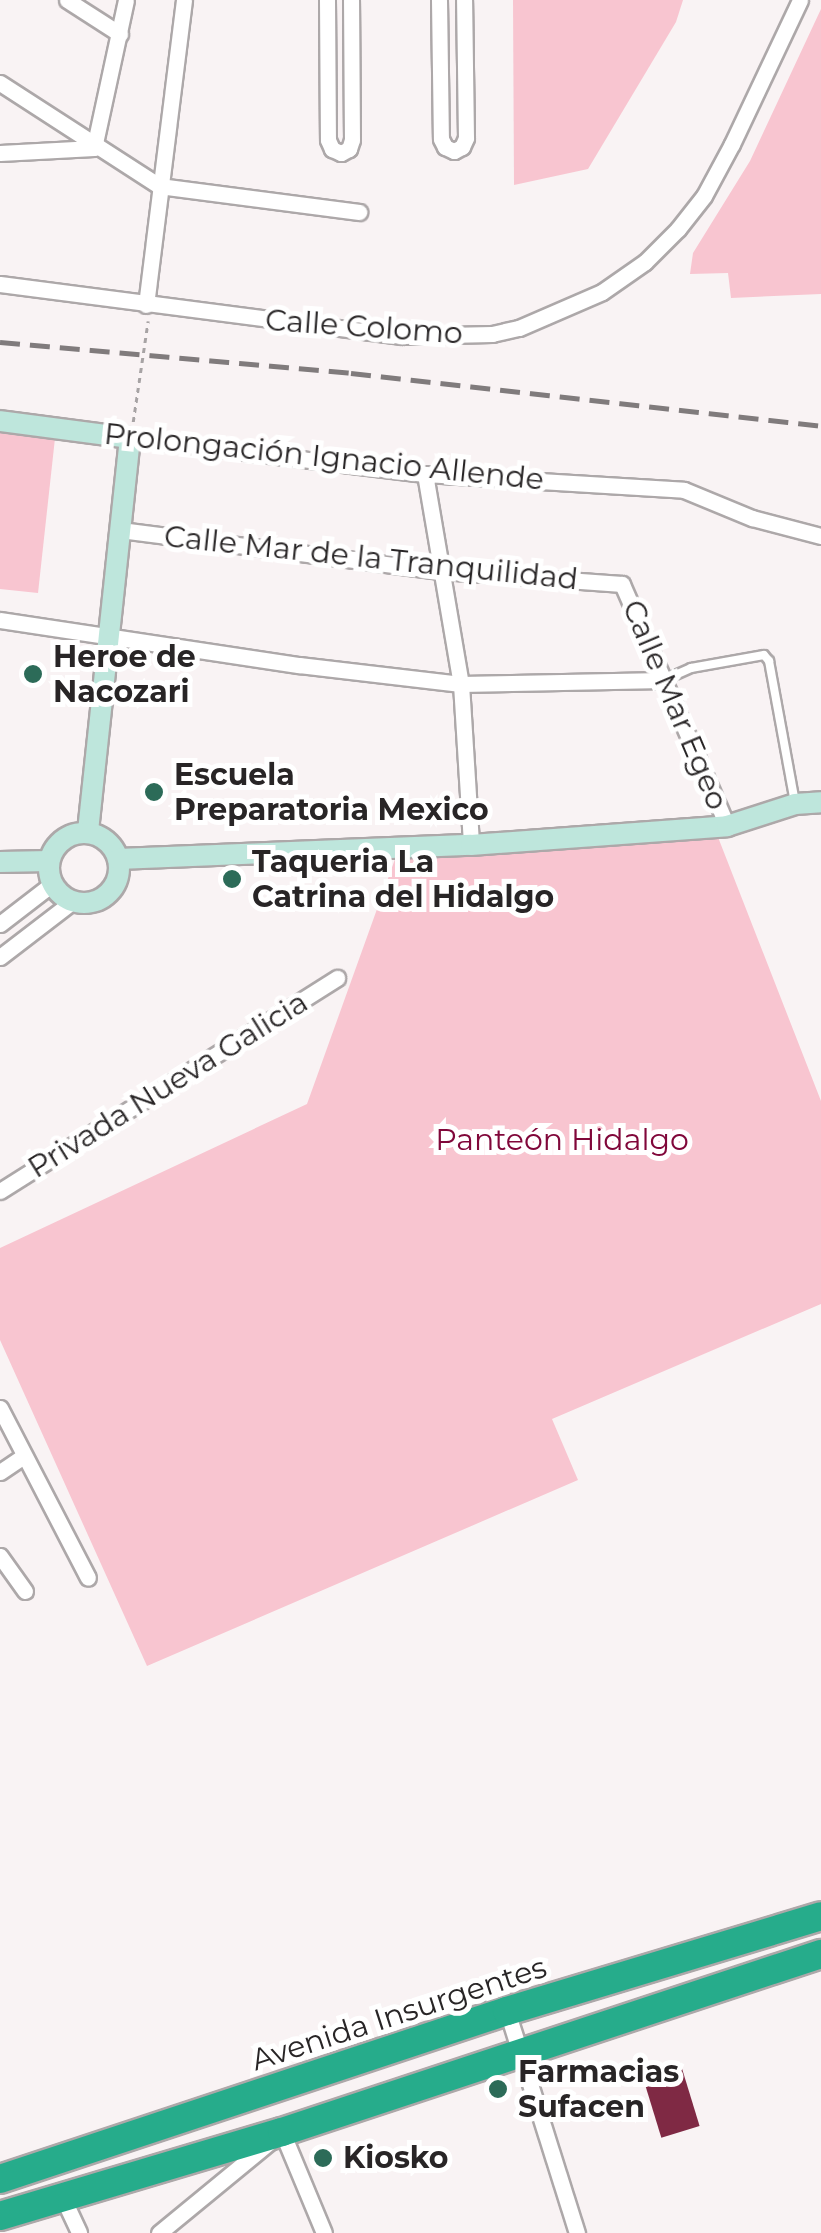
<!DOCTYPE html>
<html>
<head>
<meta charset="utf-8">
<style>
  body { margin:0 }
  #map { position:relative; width:821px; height:2233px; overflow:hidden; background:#f9f3f4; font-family:Montserrat,sans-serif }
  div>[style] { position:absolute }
  .green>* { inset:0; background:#f8c5d0 }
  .building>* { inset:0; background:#7f2944; transform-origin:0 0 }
  .path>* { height:2.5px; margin-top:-1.25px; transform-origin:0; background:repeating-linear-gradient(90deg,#a7a3a4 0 5px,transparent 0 10px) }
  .roads { filter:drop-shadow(2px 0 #ada8a9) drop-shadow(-2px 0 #ada8a9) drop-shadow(0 2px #ada8a9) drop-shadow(0 -2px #ada8a9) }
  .lane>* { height:8px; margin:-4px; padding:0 4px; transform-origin:4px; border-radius:4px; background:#fff }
  .street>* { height:15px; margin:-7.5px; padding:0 7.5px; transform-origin:7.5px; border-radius:7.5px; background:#fff }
  .secondary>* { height:20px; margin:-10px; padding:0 10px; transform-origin:10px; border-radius:10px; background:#bee6dc }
  .secondary>.ring { margin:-10px; padding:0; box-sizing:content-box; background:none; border:20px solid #bee6dc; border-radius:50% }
  .highway>* { height:28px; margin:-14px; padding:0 14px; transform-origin:14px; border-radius:14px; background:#26ac8b }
  .rail>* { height:5px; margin-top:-2.5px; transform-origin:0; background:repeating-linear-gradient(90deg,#807b7c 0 20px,transparent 0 30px) }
  .dots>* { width:28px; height:28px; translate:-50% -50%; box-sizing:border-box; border:5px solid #fff; border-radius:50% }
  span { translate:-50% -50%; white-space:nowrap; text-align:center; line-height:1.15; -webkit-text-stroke:10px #fff; paint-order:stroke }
  .street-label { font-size:30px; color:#282526 }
  .poi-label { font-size:30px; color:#282526; font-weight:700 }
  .left { translate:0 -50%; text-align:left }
  .park-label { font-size:30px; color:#80073a }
</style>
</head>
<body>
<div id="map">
  <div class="green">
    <div style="clip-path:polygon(513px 0,683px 0,676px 22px,588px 169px,514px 185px)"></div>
    <div style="clip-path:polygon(821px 9px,821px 294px,731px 298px,728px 273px,690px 274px,693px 253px,750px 161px)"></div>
    <div style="clip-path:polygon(0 423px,56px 429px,38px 593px,0 589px)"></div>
    <div style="clip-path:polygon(716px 832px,821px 1101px,821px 1304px,552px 1419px,578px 1480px,147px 1666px,0 1340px,0 1248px,307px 1104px,395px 859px)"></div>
  </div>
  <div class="building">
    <div style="left:680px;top:2062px;width:67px;height:40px;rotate:73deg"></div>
  </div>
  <div class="path">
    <div style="left:133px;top:422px;width:102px;rotate:-81.6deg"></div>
  </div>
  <div class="roads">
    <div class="lane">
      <div style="left:664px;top:680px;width:30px;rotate:-24deg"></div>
      <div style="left:691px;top:668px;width:74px;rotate:-10.1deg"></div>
      <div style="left:764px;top:655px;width:8px;rotate:50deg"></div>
      <div style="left:769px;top:661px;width:143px;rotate:79.6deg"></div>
    </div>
    <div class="street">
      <div style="left:67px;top:0;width:63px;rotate:32.7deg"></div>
      <div style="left:327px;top:0;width:140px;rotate:89.6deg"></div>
      <div style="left:328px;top:140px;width:10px;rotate:66deg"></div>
      <div style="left:332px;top:149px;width:10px;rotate:24deg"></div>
      <div style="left:341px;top:153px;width:9px;rotate:-27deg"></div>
      <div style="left:349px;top:149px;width:9px;rotate:-72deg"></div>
      <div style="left:352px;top:140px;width:140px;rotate:-90.4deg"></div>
      <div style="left:439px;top:0;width:139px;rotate:89.2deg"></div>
      <div style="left:441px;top:139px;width:9px;rotate:63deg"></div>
      <div style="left:445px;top:147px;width:10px;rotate:24deg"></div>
      <div style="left:454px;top:151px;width:9px;rotate:-27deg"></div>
      <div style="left:462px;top:147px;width:10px;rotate:-66deg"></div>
      <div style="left:466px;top:138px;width:138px;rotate:-90.8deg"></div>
      <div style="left:0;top:83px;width:189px;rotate:32.9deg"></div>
      <div style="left:159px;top:186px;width:202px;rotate:7.4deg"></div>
      <div style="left:94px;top:148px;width:151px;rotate:-77.8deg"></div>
      <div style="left:0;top:153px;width:94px;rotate:-3deg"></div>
      <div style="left:0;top:284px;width:405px;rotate:7.4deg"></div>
      <div style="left:402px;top:336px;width:90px;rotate:-1.3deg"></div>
      <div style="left:492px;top:334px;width:28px;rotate:-13deg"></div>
      <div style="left:519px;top:328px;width:90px;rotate:-23.4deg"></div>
      <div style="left:602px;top:292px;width:52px;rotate:-34.9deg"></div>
      <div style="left:645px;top:262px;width:47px;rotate:-45deg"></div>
      <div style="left:678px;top:229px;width:42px;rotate:-51.8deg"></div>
      <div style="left:704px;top:196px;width:59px;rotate:-61.7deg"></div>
      <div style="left:732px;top:144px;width:159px;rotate:-64.7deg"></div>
      <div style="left:146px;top:305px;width:307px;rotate:-82.9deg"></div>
      <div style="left:130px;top:438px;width:297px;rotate:7deg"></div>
      <div style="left:425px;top:474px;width:259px;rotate:3.5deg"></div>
      <div style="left:684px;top:490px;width:74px;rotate:22.4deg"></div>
      <div style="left:752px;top:518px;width:71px;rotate:14.6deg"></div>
      <div style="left:425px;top:474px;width:213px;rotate:80.3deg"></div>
      <div style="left:461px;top:684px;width:161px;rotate:86.4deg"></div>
      <div style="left:120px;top:530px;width:325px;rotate:7.3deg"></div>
      <div style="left:442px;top:571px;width:180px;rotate:4.1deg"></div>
      <div style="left:622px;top:584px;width:264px;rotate:66.5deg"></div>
      <div style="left:0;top:620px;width:302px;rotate:8.6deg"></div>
      <div style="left:299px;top:665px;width:163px;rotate:6.7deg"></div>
      <div style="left:461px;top:684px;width:203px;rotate:-1.1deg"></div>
      <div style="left:0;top:924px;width:66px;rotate:-37.6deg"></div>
      <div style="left:0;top:957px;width:92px;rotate:-37.5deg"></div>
      <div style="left:0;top:1191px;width:399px;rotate:-32.3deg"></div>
      <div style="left:0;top:1408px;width:191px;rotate:62.6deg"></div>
      <div style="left:0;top:1472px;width:29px;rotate:-34deg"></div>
      <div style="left:0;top:1556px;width:43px;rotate:54.5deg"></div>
      <div style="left:507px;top:2011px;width:233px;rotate:72.5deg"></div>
      <div style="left:63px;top:2198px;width:38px;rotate:65deg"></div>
      <div style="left:159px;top:2233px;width:159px;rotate:-39.4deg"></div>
      <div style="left:282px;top:2132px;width:109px;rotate:67.4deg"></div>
    </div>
    <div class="secondary">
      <div style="left:0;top:421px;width:131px;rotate:7.5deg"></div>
      <div style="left:130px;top:438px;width:397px;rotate:96.1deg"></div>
      <div class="ring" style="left:49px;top:833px;width:50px;height:50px"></div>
      <div style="left:118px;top:859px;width:353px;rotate:-2.3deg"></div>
      <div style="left:471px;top:845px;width:257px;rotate:-4.2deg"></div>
      <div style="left:727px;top:826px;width:71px;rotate:-17.9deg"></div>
      <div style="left:795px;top:804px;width:26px;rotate:-4deg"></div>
      <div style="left:0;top:862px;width:49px;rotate:-1.2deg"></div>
    </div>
    <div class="highway">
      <div style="left:0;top:2179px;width:534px;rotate:-18.33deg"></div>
      <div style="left:507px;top:2011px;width:328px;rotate:-16.8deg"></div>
      <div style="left:0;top:2216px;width:294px;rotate:-16.6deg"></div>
      <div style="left:282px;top:2132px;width:568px;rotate:-18.28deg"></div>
    </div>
  </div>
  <div class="rail">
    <div style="left:0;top:342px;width:352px;rotate:5deg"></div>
    <div style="left:351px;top:373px;width:473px;rotate:6.4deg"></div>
  </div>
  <div class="dots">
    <div style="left:33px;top:674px;background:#2c6b58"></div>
    <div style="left:154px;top:792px;background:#2c6b58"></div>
    <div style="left:232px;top:879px;background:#2c6b58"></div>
    <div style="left:498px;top:2089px;background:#2c6b58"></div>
    <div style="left:323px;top:2158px;background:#2c6b58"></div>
  </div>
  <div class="street-label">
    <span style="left:364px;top:327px;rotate:4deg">Calle Colomo</span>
    <span style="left:324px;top:457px;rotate:6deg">Prolongación Ignacio Allende</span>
    <span style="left:371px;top:558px;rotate:6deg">Calle Mar de la Tranquilidad</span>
    <span style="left:675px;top:705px;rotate:67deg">Calle Mar Egeo</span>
    <span style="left:168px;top:1085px;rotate:-32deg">Privada Nueva Galicia</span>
    <span style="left:399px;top:2014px;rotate:-18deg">Avenida Insurgentes</span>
  </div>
  <div class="poi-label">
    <span class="left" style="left:53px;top:674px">Heroe de<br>Nacozari</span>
    <span class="left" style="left:174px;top:792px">Escuela<br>Preparatoria Mexico</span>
    <span class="left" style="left:252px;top:879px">Taqueria La<br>Catrina del Hidalgo</span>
    <span class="left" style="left:518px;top:2089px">Farmacias<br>Sufacen</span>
    <span class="left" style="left:343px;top:2158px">Kiosko</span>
  </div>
  <div class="park-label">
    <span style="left:562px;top:1140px">Panteón Hidalgo</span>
  </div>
</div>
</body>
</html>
